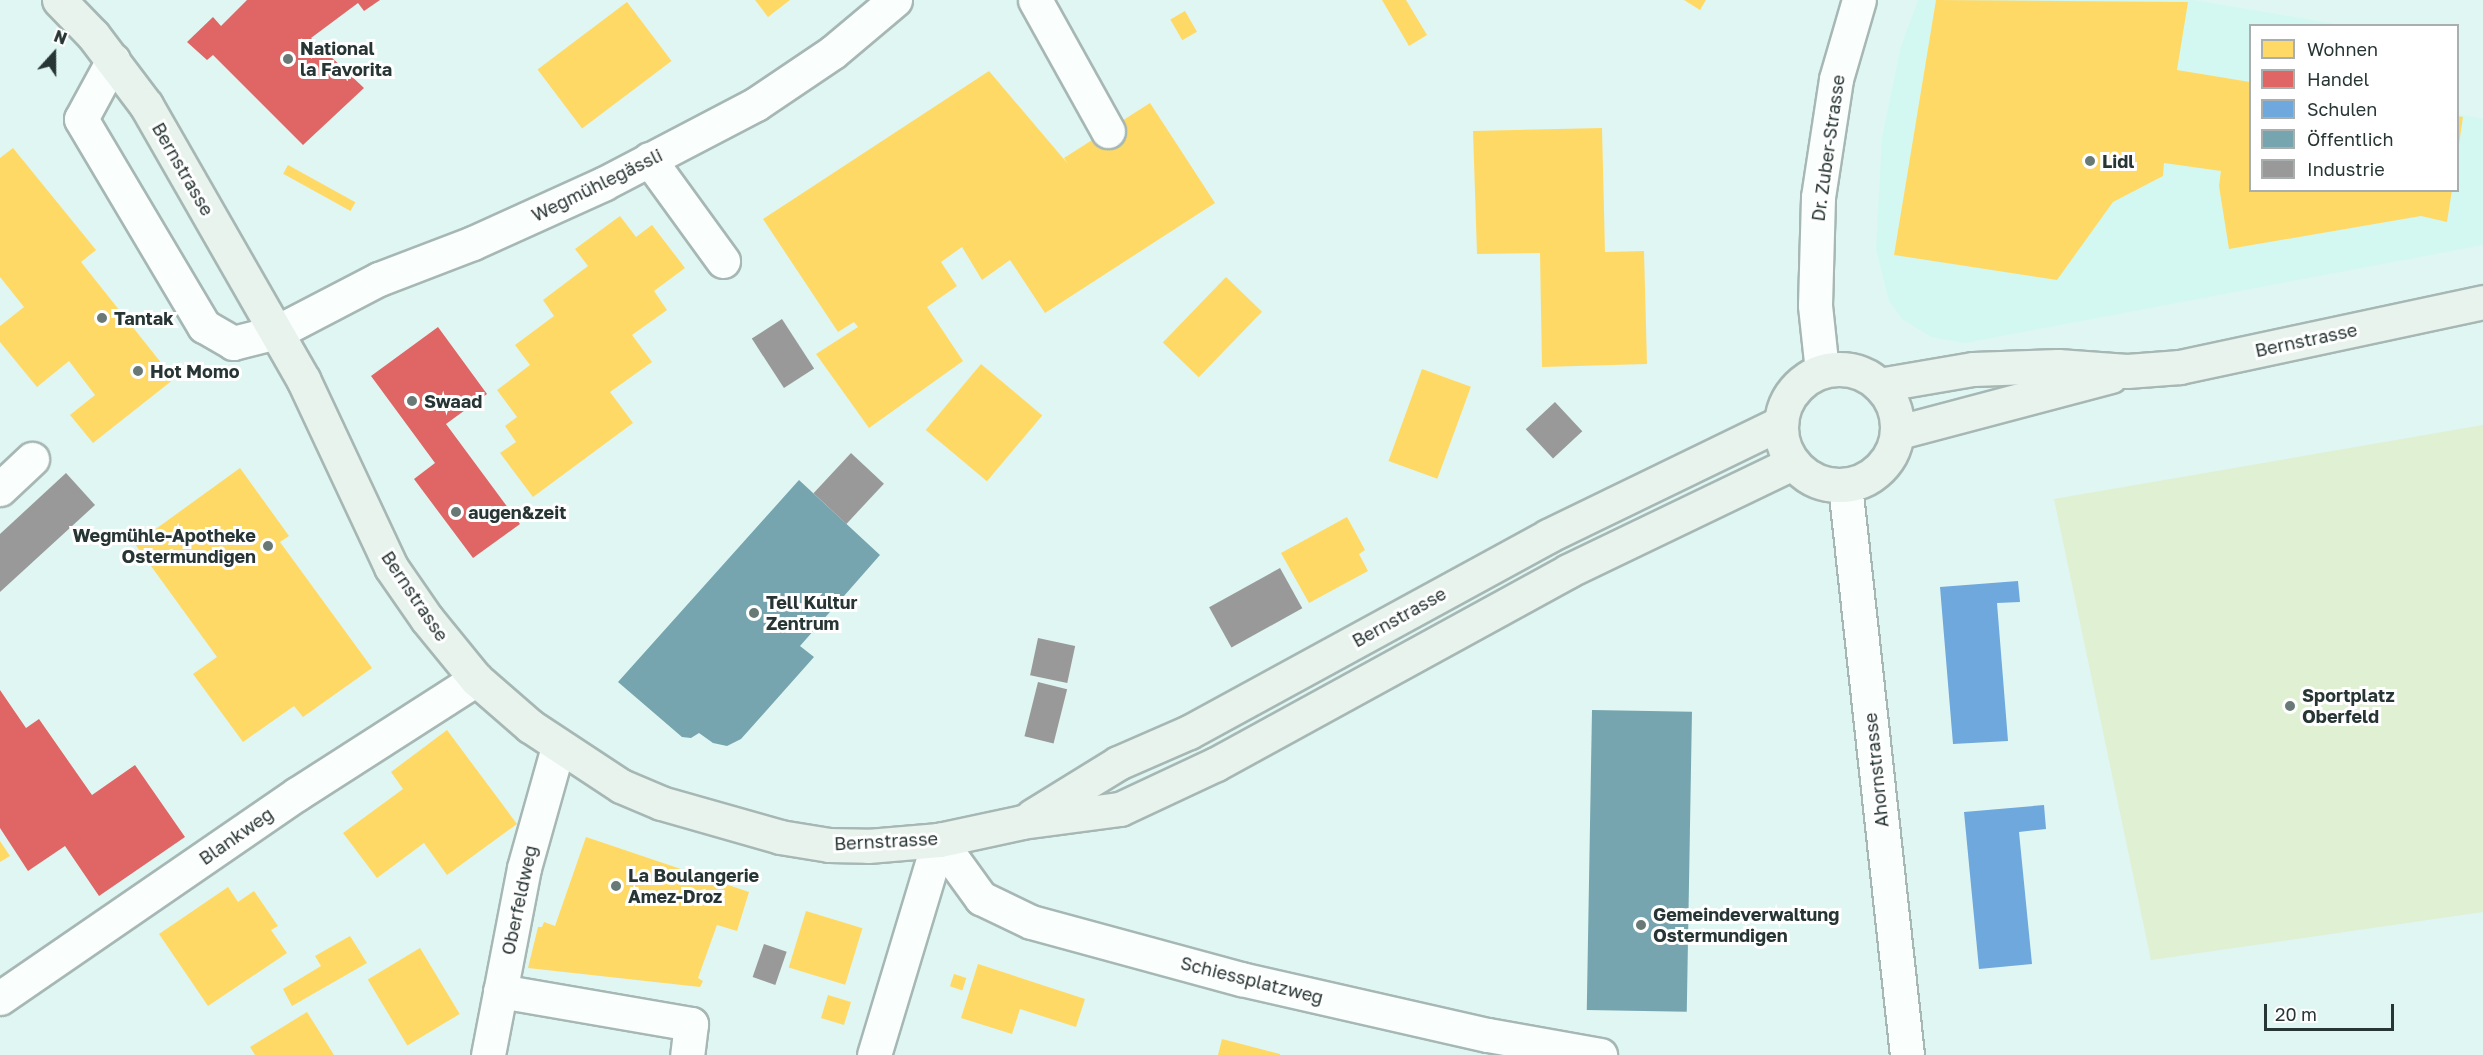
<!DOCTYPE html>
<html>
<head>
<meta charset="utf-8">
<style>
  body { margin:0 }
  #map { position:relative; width:2483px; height:1055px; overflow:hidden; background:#e0f6f2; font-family:"Golos Text",sans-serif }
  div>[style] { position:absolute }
  .built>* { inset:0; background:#d3f8f2 }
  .green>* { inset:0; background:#dff0d3 }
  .homes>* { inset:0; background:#ffd966; transform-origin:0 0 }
  .shops>* { inset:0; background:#e06666 }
  .schools>* { inset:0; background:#6fa8dc }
  .public>* { inset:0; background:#76a5af; transform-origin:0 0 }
  .industry>* { inset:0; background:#999; transform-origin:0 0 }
  .roads { filter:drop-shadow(2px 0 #a6b7b4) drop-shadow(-2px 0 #a6b7b4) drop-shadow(0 2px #a6b7b4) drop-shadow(0 -2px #a6b7b4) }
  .minor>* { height:33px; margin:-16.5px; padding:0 16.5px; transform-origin:16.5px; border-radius:16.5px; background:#fafefd }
  .major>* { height:33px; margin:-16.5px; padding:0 16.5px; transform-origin:16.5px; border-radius:16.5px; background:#e7f3ec }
  .major>.ring { margin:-16.5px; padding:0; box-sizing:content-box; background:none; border:33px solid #e7f3ec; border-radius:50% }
  .dots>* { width:16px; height:16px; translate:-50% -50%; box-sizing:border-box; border:3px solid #fff; border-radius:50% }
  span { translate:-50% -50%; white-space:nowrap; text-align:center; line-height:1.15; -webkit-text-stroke:6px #fff; paint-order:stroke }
  .poi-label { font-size:18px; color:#273634; font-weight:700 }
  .left { translate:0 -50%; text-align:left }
  .right { translate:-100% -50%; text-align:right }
  .street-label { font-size:18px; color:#273634 }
  .legend { position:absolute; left:2249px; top:24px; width:210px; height:168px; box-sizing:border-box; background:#fff; border:2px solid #a9afae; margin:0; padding:8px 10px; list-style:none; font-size:18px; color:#273634 }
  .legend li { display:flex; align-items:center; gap:12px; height:30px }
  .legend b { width:30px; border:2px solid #a9afae }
  .north { position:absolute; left:24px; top:24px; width:60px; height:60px; -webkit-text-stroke:4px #fff; paint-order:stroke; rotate:21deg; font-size:16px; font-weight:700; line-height:24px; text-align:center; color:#273634 }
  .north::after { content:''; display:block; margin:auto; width:21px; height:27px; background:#273634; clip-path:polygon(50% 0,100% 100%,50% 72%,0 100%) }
  .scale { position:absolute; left:2264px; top:1004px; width:130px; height:27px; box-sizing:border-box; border:3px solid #273634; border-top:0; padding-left:8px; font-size:18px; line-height:21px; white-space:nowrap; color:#273634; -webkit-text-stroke:4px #fff; paint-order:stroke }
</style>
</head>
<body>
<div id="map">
  <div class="built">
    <div style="clip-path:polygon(1918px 0,2194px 0,2342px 25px,2250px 26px,2250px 190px,2458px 190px,2458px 114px,2483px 119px,2483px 245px,1965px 343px,1931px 337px,1902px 319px,1889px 301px,1876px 249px,1882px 137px,1901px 46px)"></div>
  </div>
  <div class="green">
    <div style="clip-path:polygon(2483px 425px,2483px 912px,2151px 960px,2054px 499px)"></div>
  </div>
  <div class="homes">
    <div style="clip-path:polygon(755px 0,790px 0,768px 17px)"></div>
    <div style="clip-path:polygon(1382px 0,1406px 0,1427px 35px,1409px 46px)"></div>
    <div style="clip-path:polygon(1684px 0,1706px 0,1700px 10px)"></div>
    <div style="clip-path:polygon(1936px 0,2188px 2px,2177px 70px,2250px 82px,2250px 190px,2452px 190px,2447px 222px,2421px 216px,2229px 249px,2219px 186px,2221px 171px,2164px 163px,2163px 176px,2113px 202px,2057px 280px,1894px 255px)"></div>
    <div style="left:627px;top:2px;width:74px;height:112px;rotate:53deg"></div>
    <div style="left:1185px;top:11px;width:24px;height:17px;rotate:60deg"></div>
    <div style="clip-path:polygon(989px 71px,1068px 164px,1064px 158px,1150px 103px,1215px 203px,1045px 313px,1010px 260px,982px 280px,962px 247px,941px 262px,957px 286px,927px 307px,963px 361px,869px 428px,816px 354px,858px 327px,854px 322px,838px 332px,763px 219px)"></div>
    <div style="clip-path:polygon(2458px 116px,2463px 117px,2459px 144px,2458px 144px)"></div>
    <div style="clip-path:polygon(1602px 128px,1605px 252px,1644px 251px,1647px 364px,1542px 367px,1540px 253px,1477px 254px,1473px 131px)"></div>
    <div style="clip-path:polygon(13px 148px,96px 250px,81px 262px,174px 379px,93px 443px,70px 415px,95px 395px,69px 361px,37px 387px,0 342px,0 326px,24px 307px,0 277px,0 158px)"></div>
    <div style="left:288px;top:165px;width:77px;height:10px;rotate:29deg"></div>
    <div style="clip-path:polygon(620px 216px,636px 237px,652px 225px,685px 268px,654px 291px,667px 310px,632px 335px,652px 362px,610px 392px,633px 423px,533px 497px,500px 453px,516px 442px,505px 426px,517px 417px,497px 390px,530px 365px,515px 345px,554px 316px,543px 300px,588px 266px,575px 249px)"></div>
    <div style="left:1226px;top:277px;width:50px;height:91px;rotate:44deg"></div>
    <div style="left:981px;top:364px;width:80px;height:86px;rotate:40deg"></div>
    <div style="left:1422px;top:369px;width:52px;height:98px;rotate:20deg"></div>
    <div style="clip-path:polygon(240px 468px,289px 536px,280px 542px,372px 668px,303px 717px,294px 706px,243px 742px,193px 674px,217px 657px,135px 544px)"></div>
    <div style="clip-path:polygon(1347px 517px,1365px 550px,1359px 554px,1368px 571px,1309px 603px,1281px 553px)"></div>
    <div style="clip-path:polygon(447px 730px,517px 824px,447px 875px,424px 843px,377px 878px,343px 833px,403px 789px,391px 772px)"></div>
    <div style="clip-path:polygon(586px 837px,749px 892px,737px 931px,717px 925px,698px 978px,703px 981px,700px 987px,528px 968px,538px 927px,542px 927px,544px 922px,555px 926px)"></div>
    <div style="clip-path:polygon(0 841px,10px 856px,0 862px)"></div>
    <div style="clip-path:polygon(228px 887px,238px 902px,254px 891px,278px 926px,271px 930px,287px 953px,208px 1006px,159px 934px)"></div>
    <div style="left:806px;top:911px;width:59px;height:59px;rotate:17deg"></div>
    <div style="clip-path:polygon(350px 936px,367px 963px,292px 1006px,283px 989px,321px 966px,315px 956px)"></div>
    <div style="left:420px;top:948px;width:77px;height:61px;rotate:59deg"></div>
    <div style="clip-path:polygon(978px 964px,1085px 999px,1076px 1027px,1020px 1009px,1012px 1034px,961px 1018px)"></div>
    <div style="left:954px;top:974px;width:13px;height:13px;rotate:18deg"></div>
    <div style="left:828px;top:995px;width:24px;height:24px;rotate:17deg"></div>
    <div style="clip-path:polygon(307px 1012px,334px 1055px,255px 1055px,250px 1047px)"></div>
    <div style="clip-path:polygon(1222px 1039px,1280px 1054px,1280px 1055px,1218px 1055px)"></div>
  </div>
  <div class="shops">
    <div style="clip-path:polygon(247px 0,380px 0,364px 11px,358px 3px,311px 38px,364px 88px,303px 145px,213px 55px,207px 60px,187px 42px,213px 17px,221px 26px)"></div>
    <div style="clip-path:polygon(438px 327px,487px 394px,446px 424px,520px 524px,473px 558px,414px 479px,435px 463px,371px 376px)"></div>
    <div style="clip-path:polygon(0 690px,26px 728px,39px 719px,92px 795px,135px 765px,185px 837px,99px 896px,65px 846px,28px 871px,0 828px)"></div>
  </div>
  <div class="schools">
    <div style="clip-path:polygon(2018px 581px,2020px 602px,1997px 603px,2008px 741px,1953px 744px,1940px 587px)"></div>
    <div style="clip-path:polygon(2044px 805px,2046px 829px,2019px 832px,2032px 964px,1979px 969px,1964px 812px)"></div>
  </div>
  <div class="public">
    <div style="clip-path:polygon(799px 480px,880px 555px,800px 646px,814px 657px,741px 739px,727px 746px,713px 743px,699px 733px,691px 738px,682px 737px,618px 682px)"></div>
    <div style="left:1592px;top:710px;width:100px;height:300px;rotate:1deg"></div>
  </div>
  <div class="industry">
    <div style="left:782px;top:319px;width:59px;height:36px;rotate:57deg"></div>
    <div style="left:1555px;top:402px;width:40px;height:40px;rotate:47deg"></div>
    <div style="left:851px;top:453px;width:45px;height:55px;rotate:43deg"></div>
    <div style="clip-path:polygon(66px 473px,95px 505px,0 592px,0 534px)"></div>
    <div style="left:1280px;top:568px;width:46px;height:81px;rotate:61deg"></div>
    <div style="left:1038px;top:638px;width:38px;height:38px;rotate:12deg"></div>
    <div style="left:1038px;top:682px;width:30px;height:56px;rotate:14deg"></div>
    <div style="left:764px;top:944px;width:24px;height:35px;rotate:19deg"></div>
  </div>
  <div class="roads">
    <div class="minor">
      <div style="left:1035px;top:0;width:150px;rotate:60.9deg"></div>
      <div style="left:113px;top:60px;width:67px;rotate:118.5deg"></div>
      <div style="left:81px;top:119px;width:241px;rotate:59.3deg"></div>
      <div style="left:204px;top:326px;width:34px;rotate:30deg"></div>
      <div style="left:233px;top:343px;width:45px;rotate:-14deg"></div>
      <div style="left:277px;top:332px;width:115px;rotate:-27.5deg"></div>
      <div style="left:379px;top:279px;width:101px;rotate:-21deg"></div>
      <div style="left:473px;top:243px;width:143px;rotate:-24.4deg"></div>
      <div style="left:603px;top:184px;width:173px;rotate:-27.6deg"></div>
      <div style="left:756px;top:104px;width:93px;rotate:-34deg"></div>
      <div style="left:833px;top:52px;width:81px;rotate:-40deg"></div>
      <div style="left:649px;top:159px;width:126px;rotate:54deg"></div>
      <div style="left:1822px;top:371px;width:66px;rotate:-96.1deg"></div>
      <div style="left:1815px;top:305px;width:108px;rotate:-88.4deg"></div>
      <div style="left:1818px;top:197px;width:119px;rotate:-81.3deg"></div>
      <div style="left:1836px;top:79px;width:82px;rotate:-73.8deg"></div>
      <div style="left:1845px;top:485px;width:573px;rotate:83.79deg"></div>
      <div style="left:0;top:489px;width:44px;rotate:-43.2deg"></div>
      <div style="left:939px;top:840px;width:72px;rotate:54.1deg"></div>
      <div style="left:981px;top:898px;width:55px;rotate:25.6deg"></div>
      <div style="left:1031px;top:922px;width:218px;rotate:15.2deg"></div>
      <div style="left:1241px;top:979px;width:253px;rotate:12.8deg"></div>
      <div style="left:1488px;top:1035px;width:114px;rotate:10.1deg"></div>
      <div style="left:500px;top:991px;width:194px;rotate:9.8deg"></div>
      <div style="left:691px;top:1024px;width:31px;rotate:97deg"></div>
      <div style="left:0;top:998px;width:360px;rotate:-34.5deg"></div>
      <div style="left:297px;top:794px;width:213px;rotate:-32.7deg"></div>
      <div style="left:488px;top:1055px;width:190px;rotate:-79.1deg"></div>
      <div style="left:524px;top:868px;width:126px;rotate:-74.3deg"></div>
      <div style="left:874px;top:1055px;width:225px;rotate:-73.2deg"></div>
    </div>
    <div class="major">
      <div style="left:59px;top:0;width:49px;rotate:45.8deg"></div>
      <div style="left:93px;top:35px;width:88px;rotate:52.9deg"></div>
      <div style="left:146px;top:105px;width:316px;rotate:60.2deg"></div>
      <div style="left:303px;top:379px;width:208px;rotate:64.9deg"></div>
      <div style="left:391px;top:567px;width:63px;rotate:55.3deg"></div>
      <div style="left:427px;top:619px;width:77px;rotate:50.8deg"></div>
      <div style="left:476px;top:679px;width:72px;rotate:41deg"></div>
      <div style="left:530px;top:726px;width:109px;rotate:33.4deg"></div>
      <div style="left:621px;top:786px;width:43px;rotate:23deg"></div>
      <div style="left:661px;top:803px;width:124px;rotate:15.9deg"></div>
      <div style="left:780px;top:837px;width:50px;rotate:9.3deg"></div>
      <div style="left:829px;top:845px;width:39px;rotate:1deg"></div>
      <div style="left:868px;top:846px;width:71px;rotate:-4.8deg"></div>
      <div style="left:939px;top:840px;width:85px;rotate:-12.2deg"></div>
      <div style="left:1022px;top:822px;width:99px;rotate:-7.6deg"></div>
      <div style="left:1120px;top:809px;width:106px;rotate:-25.1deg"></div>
      <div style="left:1216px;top:764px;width:401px;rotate:-28.7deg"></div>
      <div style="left:1568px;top:571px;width:249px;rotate:-25.7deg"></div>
      <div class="ring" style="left:1781px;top:369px;width:83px;height:83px"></div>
      <div style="left:1879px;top:385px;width:95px;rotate:-9.7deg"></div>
      <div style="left:1973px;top:369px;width:85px;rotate:-2deg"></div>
      <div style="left:2058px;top:366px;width:69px;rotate:4.1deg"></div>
      <div style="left:2127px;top:371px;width:53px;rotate:-4.3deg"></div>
      <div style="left:2180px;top:367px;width:310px;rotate:-12.1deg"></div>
      <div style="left:1899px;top:432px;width:219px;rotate:-14.8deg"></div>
      <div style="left:1032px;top:816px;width:101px;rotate:-31.6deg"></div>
      <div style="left:1118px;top:763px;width:77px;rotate:-23.6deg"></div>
      <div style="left:1189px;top:732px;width:409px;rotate:-28.6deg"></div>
      <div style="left:1548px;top:536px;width:259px;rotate:-25.9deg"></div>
    </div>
  </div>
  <div class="dots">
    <div style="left:288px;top:59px;background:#687976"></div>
    <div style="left:2090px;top:161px;background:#687976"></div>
    <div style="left:102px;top:318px;background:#687976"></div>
    <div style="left:138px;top:371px;background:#687976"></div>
    <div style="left:412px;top:401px;background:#687976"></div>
    <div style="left:456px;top:512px;background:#687976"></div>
    <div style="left:268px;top:546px;background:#687976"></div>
    <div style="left:754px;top:613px;background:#687976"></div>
    <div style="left:2290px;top:706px;background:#687976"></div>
    <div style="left:616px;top:886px;background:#687976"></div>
    <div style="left:1641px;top:925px;background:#687976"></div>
  </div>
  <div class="poi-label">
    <span class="left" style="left:300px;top:59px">National<br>la Favorita</span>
    <span class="left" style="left:2102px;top:161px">Lidl</span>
    <span class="left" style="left:114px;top:318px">Tantak</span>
    <span class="left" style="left:150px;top:371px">Hot Momo</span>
    <span class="left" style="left:424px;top:401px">Swaad</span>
    <span class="left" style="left:468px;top:512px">augen&amp;zeit</span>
    <span class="right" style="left:256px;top:546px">Wegmühle-Apotheke<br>Ostermundigen</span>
    <span class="left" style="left:766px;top:613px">Tell Kultur<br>Zentrum</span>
    <span class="left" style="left:2302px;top:706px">Sportplatz<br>Oberfeld</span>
    <span class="left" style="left:628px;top:886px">La Boulangerie<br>Amez-Droz</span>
    <span class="left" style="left:1653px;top:925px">Gemeindeverwaltung<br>Ostermundigen</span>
  </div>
  <div class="street-label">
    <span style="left:1828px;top:148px;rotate:-82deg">Dr. Zuber-Strasse</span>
    <span style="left:183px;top:169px;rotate:60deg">Bernstrasse</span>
    <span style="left:597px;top:185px;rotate:-26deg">Wegmühlegässli</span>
    <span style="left:2306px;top:340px;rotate:-12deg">Bernstrasse</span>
    <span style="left:415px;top:596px;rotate:56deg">Bernstrasse</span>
    <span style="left:1399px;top:617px;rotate:-29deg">Bernstrasse</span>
    <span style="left:1876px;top:770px;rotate:-96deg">Ahornstrasse</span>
    <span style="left:236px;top:836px;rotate:-35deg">Blankweg</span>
    <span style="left:886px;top:841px;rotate:-3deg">Bernstrasse</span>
    <span style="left:519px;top:900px;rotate:-78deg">Oberfeldweg</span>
    <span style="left:1252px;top:980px;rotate:14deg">Schiessplatzweg</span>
  </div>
  <ul class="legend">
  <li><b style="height:16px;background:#ffd966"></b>Wohnen</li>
  <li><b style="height:16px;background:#e06666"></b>Handel</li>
  <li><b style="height:16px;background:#6fa8dc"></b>Schulen</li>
  <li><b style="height:16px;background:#76a5af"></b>Öffentlich</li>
  <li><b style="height:16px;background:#999"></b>Industrie</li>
  </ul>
  <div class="north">N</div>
  <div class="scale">20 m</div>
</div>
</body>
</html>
